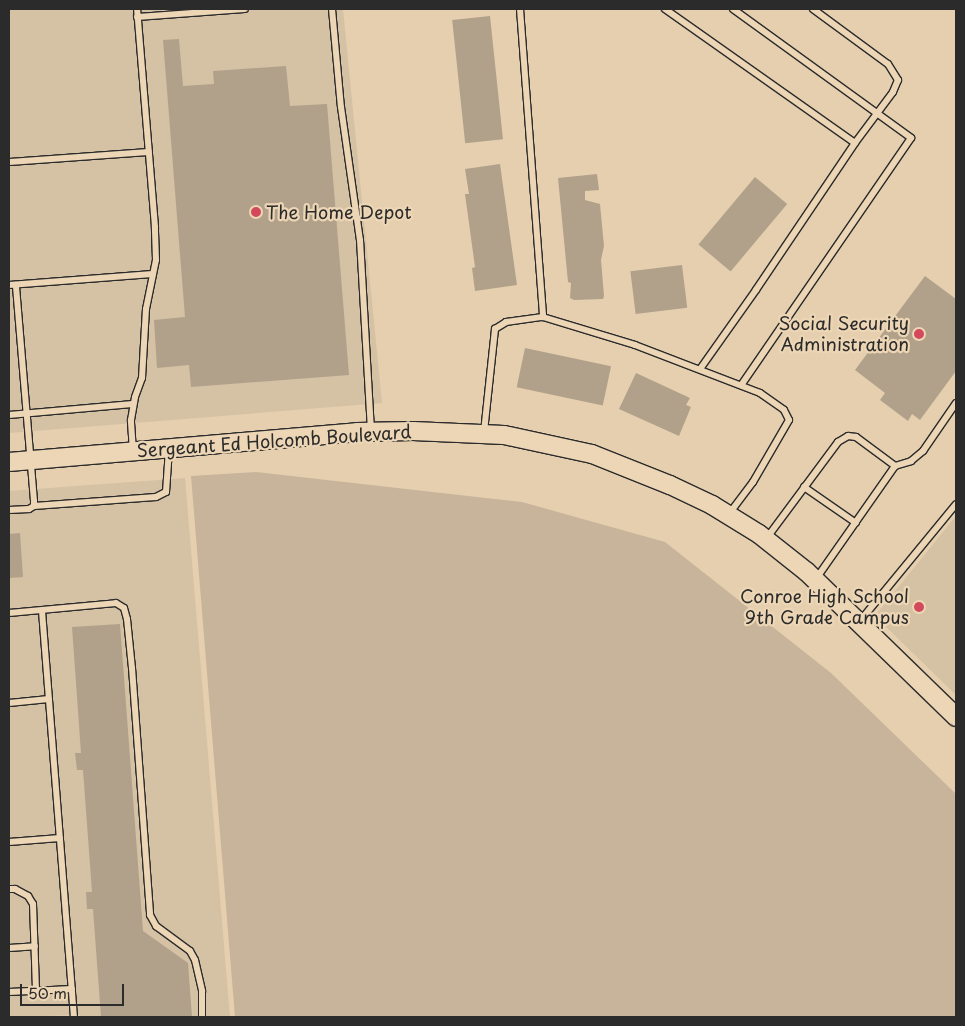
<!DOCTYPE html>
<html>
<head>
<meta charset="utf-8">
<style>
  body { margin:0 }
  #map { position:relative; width:965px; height:1026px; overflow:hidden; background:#e5cfaf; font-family:"Playpen Sans",sans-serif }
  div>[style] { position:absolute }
  .built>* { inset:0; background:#d5c1a4 }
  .green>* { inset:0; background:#c7b49a }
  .building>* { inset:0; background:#b1a18a; transform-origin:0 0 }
  .roads { filter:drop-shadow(1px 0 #2b2b2b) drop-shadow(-1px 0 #2b2b2b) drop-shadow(0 1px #2b2b2b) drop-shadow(0 -1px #2b2b2b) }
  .lane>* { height:6px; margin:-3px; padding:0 3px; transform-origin:3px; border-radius:3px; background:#edd6b5 }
  .secondary>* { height:18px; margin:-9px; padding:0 9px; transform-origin:9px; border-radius:9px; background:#edd6b5 }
  .dots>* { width:14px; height:14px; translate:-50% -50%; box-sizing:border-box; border:2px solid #edd6b5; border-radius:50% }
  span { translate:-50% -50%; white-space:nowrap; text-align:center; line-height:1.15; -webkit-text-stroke:4.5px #edd6b5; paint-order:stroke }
  .poi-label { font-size:18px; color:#2b2b2b }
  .left { translate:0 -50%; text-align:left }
  .right { translate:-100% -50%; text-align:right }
  .street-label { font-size:18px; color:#2b2b2b }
  .frame { position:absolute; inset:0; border:10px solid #2b2b2b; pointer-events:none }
  .scale { position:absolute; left:20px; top:984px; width:104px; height:22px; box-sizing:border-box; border:2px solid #2b2b2b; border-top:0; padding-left:6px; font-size:15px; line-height:18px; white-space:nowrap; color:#2b2b2b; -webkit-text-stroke:4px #edd6b5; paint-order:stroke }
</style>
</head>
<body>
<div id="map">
  <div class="built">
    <div style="clip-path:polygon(9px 9px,343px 9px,382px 403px,9px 433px)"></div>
    <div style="clip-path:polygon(185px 478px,230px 1017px,80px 1017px,80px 1015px,9px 1017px,9px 491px)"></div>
    <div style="clip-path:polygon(956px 516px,956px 695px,879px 620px,878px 612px)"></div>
  </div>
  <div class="green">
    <div style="clip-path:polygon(256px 472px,522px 502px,665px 542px,831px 673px,956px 794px,956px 1017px,235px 1017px,191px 476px)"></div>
  </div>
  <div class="building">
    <div style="left:490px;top:16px;width:124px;height:38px;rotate:84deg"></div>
    <div style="clip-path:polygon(179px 39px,183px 86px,214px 84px,213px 71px,286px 66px,290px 106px,327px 104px,349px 375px,191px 387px,189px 365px,157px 368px,154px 320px,185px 317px,163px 40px)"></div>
    <div style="clip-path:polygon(500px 164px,517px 285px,475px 291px,472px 268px,475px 267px,465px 194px,469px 194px,465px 169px)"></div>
    <div style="clip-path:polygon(597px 174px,599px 190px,585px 191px,585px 200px,600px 204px,604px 246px,601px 260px,604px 296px,603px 299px,574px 300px,570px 298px,571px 283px,568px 282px,558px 178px)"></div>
    <div style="left:755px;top:177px;width:42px;height:88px;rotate:40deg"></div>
    <div style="left:682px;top:265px;width:43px;height:52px;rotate:83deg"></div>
    <div style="clip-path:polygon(925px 276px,956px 299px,956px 371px,920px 420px,912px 414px,908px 421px,880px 400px,885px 393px,855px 370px)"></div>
    <div style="left:525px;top:348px;width:88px;height:40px;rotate:12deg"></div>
    <div style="clip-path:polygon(636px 373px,690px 398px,686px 405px,691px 407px,679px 436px,619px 409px)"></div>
    <div style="clip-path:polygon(20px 533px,23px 577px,9px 578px,9px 534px)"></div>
    <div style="clip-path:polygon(120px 624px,143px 931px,188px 963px,192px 1017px,101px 1017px,93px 909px,87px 909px,86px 892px,92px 892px,83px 770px,77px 770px,75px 753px,81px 753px,72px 627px)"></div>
  </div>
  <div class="roads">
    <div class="lane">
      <div style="left:332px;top:9px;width:98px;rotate:84.8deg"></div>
      <div style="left:341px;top:107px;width:134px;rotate:81.9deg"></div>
      <div style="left:360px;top:240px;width:190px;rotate:86.7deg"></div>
      <div style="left:520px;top:9px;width:309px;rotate:85.7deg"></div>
      <div style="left:665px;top:9px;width:232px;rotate:35.2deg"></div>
      <div style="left:855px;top:143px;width:177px;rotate:124deg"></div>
      <div style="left:756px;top:290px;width:97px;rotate:125.3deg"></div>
      <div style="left:733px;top:9px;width:220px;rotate:35.9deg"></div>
      <div style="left:911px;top:138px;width:300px;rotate:124.5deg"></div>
      <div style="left:813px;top:9px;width:93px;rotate:36.3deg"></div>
      <div style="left:888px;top:64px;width:19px;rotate:58deg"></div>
      <div style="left:898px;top:80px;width:13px;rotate:113deg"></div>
      <div style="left:893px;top:92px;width:64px;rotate:126.7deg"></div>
      <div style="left:137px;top:17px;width:108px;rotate:-4.2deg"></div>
      <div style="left:9px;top:162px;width:140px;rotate:-4.1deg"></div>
      <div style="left:9px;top:285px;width:144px;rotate:-4.4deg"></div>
      <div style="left:9px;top:415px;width:124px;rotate:-5.1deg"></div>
      <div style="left:484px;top:432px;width:104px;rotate:-83.9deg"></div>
      <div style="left:495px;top:329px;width:13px;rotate:-32deg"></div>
      <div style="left:506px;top:322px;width:37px;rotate:-8deg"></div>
      <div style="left:543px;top:317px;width:96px;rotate:16.9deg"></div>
      <div style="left:635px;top:345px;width:134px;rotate:21deg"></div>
      <div style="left:760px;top:393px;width:29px;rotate:35deg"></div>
      <div style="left:784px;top:410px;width:11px;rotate:63deg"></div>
      <div style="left:789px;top:420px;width:72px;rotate:120.1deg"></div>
      <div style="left:753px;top:482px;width:40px;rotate:127deg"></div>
      <div style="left:133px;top:451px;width:31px;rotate:-94deg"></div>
      <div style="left:131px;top:420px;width:23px;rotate:-80deg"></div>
      <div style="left:135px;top:397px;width:20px;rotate:-70deg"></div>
      <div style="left:142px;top:378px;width:69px;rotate:-86.7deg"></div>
      <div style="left:146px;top:309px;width:50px;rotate:-78.5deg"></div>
      <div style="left:156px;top:260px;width:33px;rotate:-92deg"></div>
      <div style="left:155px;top:227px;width:219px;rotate:-94.7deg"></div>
      <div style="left:895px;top:466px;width:17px;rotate:-17deg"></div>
      <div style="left:911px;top:461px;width:16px;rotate:-40deg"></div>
      <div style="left:923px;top:451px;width:58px;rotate:-55.5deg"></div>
      <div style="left:804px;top:487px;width:63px;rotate:34.7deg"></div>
      <div style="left:34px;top:506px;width:122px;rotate:-4.2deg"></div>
      <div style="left:156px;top:497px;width:11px;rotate:-27deg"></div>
      <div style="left:166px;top:492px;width:43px;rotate:-86deg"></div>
      <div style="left:9px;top:510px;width:20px;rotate:-3deg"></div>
      <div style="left:29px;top:509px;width:6px;rotate:-31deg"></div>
      <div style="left:34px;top:506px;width:5px;rotate:-90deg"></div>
      <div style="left:34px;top:501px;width:217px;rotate:-94.8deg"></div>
      <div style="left:766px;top:539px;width:121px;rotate:-53.4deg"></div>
      <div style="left:838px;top:442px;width:12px;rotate:-31deg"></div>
      <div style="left:848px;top:436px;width:8px;rotate:7deg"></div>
      <div style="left:856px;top:437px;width:49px;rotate:36.6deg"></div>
      <div style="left:895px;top:466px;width:138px;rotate:125deg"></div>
      <div style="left:42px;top:611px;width:407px;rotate:85.5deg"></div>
      <div style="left:9px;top:613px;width:107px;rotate:-5.3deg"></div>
      <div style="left:116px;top:603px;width:9px;rotate:32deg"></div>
      <div style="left:124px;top:608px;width:11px;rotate:75deg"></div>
      <div style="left:127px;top:619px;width:49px;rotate:84.2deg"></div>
      <div style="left:132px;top:668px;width:248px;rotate:85.8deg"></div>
      <div style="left:150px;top:915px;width:13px;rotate:61deg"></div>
      <div style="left:156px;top:926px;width:42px;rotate:36.3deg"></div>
      <div style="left:190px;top:951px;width:10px;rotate:61deg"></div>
      <div style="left:195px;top:960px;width:32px;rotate:77deg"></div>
      <div style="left:202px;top:991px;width:26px;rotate:90deg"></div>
      <div style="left:860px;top:621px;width:151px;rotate:-50.6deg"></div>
      <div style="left:9px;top:703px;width:40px;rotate:-5.7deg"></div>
      <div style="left:9px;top:842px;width:51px;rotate:-4.5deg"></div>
      <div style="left:9px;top:889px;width:6px"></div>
      <div style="left:15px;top:889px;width:15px;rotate:28deg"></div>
      <div style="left:28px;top:896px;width:9px;rotate:58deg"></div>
      <div style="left:33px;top:904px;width:86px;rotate:88deg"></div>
      <div style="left:9px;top:948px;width:26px;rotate:-4deg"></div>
      <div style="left:9px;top:992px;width:63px;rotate:-2.7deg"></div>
    </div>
    <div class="secondary">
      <div style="left:9px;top:462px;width:349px;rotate:-4.9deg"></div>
      <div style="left:357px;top:432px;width:56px;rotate:-1deg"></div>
      <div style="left:413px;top:431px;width:91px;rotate:2.5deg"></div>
      <div style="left:504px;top:435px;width:90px;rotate:12.2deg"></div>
      <div style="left:592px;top:454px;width:84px;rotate:21.7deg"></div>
      <div style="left:670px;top:485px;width:47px;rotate:25.5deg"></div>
      <div style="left:712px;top:505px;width:55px;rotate:31.7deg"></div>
      <div style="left:759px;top:534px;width:61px;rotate:38.4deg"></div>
      <div style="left:807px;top:572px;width:208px;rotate:44.2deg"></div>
    </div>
  </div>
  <div class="dots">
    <div style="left:256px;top:212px;background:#d1495b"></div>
    <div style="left:919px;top:334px;background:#d1495b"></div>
    <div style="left:919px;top:607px;background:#d1495b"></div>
  </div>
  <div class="poi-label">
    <span class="left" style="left:266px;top:212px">The Home Depot</span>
    <span class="right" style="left:909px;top:334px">Social Security<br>Administration</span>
    <span class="right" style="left:909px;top:607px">Conroe High School<br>9th Grade Campus</span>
  </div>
  <div class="street-label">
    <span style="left:274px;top:441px;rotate:-4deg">Sergeant Ed Holcomb Boulevard</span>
  </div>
  <div class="frame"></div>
  <div class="scale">50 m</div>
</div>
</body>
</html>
